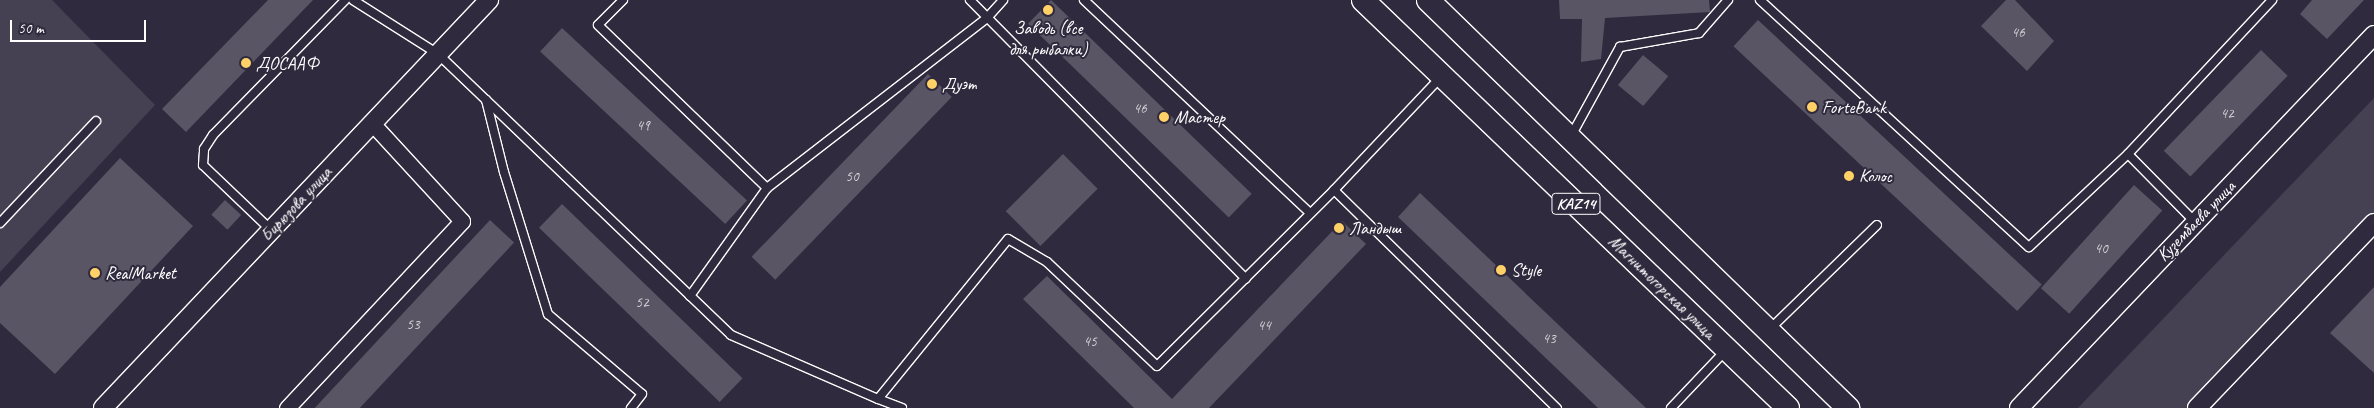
<!DOCTYPE html>
<html>
<head>
<meta charset="utf-8">
<style>
  body { margin:0 }
  #map { position:relative; width:2374px; height:408px; overflow:hidden; background:#2f2a3d; font-family:Caveat,sans-serif }
  div>[style] { position:absolute }
  .green>* { inset:0; background:#464152 }
  .building>* { inset:0; background:#595564; transform-origin:0 0 }
  .roads { filter:drop-shadow(1px 0 #fff) drop-shadow(-1px 0 #fff) drop-shadow(0 1px #fff) drop-shadow(0 -1px #fff) }
  .service>* { height:8px; margin:-4px; padding:0 4px; transform-origin:4px; border-radius:4px; background:#2f2a3d }
  .minor>* { height:15px; margin:-7.5px; padding:0 7.5px; transform-origin:7.5px; border-radius:7.5px; background:#2f2a3d }
  .tertiary>* { height:18px; margin:-9px; padding:0 9px; transform-origin:9px; border-radius:9px; background:#2f2a3d }
  .primary>* { height:22px; margin:-11px; padding:0 11px; transform-origin:11px; border-radius:11px; background:#2f2a3d }
  .dots>* { width:14px; height:14px; translate:-50% -50%; box-sizing:border-box; border:2px solid #2f2a3d; border-radius:50% }
  span { translate:-50% -50%; white-space:nowrap; text-align:center; line-height:1.15; -webkit-text-stroke:4px #2f2a3d; paint-order:stroke }
  .number-label { font-size:15px; color:#d6d4d8 }
  .number-label span { -webkit-text-stroke-width:0 }
  .shield-label span { padding:1px 4px; background:#2f2a3d; border:1px solid; border-radius:4px; -webkit-text-stroke-width:0 }
  .shield-label { font-size:16px; color:#fff; font-weight:700 }
  .poi-label { font-size:18px; color:#fff }
  .left { translate:0 -50%; text-align:left }
  .street-label { font-size:18px; color:#fff }
  .scale { position:absolute; left:10px; top:20px; width:136px; height:22px; box-sizing:border-box; border:2px solid #fff; border-top:0; padding-left:6px; font-size:15px; line-height:18px; white-space:nowrap; color:#fff; -webkit-text-stroke:4px #2f2a3d; paint-order:stroke }
</style>
</head>
<body>
<div id="map">
  <div class="green">
    <div style="clip-path:polygon(0 0,52px 0,155px 105px,0 272px)"></div>
    <div style="clip-path:polygon(2374px 98px,2374px 223px,2194px 408px,2078px 408px)"></div>
  </div>
  <div class="building">
    <div style="clip-path:polygon(268px 0,313px 0,186px 132px,162px 109px)"></div>
    <div style="left:1051px;top:0;width:279px;height:33px;rotate:44deg"></div>
    <div style="clip-path:polygon(1559px 0,1709px 0,1710px 12px,1605px 18px,1601px 59px,1581px 62px,1582px 19px,1560px 19px)"></div>
    <div style="clip-path:polygon(2006px 0,2015px 0,2054px 41px,2027px 71px,1981px 26px)"></div>
    <div style="clip-path:polygon(2312px 0,2364px 0,2327px 39px,2300px 14px)"></div>
    <div style="left:1758px;top:20px;width:388px;height:36px;rotate:43deg"></div>
    <div style="left:562px;top:28px;width:253px;height:32px;rotate:43deg"></div>
    <div style="left:2261px;top:50px;width:37px;height:140px;rotate:44deg"></div>
    <div style="left:1643px;top:55px;width:33px;height:39px;rotate:40deg"></div>
    <div style="left:928px;top:74px;width:33px;height:254px;rotate:44deg"></div>
    <div style="left:1063px;top:154px;width:49px;height:81px;rotate:45deg"></div>
    <div style="clip-path:polygon(120px 158px,193px 226px,55px 374px,0 323px,0 287px)"></div>
    <div style="left:2134px;top:185px;width:38px;height:139px;rotate:42deg"></div>
    <div style="clip-path:polygon(1420px 193px,1501px 270px,1646px 408px,1598px 408px,1398px 217px)"></div>
    <div style="left:225px;top:200px;width:22px;height:20px;rotate:43deg"></div>
    <div style="left:562px;top:204px;width:251px;height:33px;rotate:44deg"></div>
    <div style="left:490px;top:220px;width:33px;height:260px;rotate:43deg"></div>
    <div style="clip-path:polygon(1342px 221px,1366px 244px,1209px 408px,1134px 408px,1023px 299px,1047px 276px,1172px 399px)"></div>
    <div style="clip-path:polygon(2374px 287px,2374px 373px,2330px 333px)"></div>
  </div>
  <div class="roads">
    <div class="service">
      <div style="left:353px;top:0;width:101px;rotate:32.4deg"></div>
      <div style="left:438px;top:54px;width:66px;rotate:43.8deg"></div>
      <div style="left:486px;top:100px;width:74px;rotate:76deg"></div>
      <div style="left:504px;top:172px;width:149px;rotate:72.8deg"></div>
      <div style="left:548px;top:314px;width:123px;rotate:40.4deg"></div>
      <div style="left:642px;top:394px;width:18px;rotate:128deg"></div>
      <div style="left:623px;top:0;width:35px;rotate:135deg"></div>
      <div style="left:598px;top:25px;width:235px;rotate:44deg"></div>
      <div style="left:767px;top:188px;width:278px;rotate:-37.7deg"></div>
      <div style="left:987px;top:18px;width:24px;rotate:-48deg"></div>
      <div style="left:970px;top:0;width:392px;rotate:45.3deg"></div>
      <div style="left:1084px;top:0;width:311px;rotate:43.3deg"></div>
      <div style="left:1760px;top:0;width:365px;rotate:42.6deg"></div>
      <div style="left:2029px;top:247px;width:136px;rotate:-43.2deg"></div>
      <div style="left:2128px;top:154px;width:95px;rotate:45.4deg"></div>
      <div style="left:486px;top:100px;width:339px;rotate:43.8deg"></div>
      <div style="left:731px;top:335px;width:160px;rotate:23.5deg"></div>
      <div style="left:1571px;top:136px;width:102px;rotate:-61.2deg"></div>
      <div style="left:1620px;top:47px;width:80px;rotate:-10deg"></div>
      <div style="left:1699px;top:33px;width:44px;rotate:-48.7deg"></div>
      <div style="left:2128px;top:154px;width:211px;rotate:-46.9deg"></div>
      <div style="left:1334px;top:190px;width:156px;rotate:-46.6deg"></div>
      <div style="left:0;top:223px;width:140px;rotate:-46.7deg"></div>
      <div style="left:271px;top:230px;width:94px;rotate:-136.3deg"></div>
      <div style="left:203px;top:165px;width:16px;rotate:-86deg"></div>
      <div style="left:204px;top:149px;width:17px;rotate:-57deg"></div>
      <div style="left:213px;top:135px;width:189px;rotate:-45.6deg"></div>
      <div style="left:690px;top:296px;width:133px;rotate:-54.5deg"></div>
      <div style="left:1770px;top:329px;width:149px;rotate:-44.2deg"></div>
      <div style="left:902px;top:408px;width:26px;rotate:-159deg"></div>
      <div style="left:878px;top:399px;width:206px;rotate:-50.9deg"></div>
      <div style="left:1008px;top:239px;width:45px;rotate:30.5deg"></div>
      <div style="left:1047px;top:262px;width:151px;rotate:43.4deg"></div>
      <div style="left:1157px;top:366px;width:250px;rotate:-44.8deg"></div>
      <div style="left:1334px;top:190px;width:312px;rotate:44.4deg"></div>
      <div style="left:1671px;top:408px;width:80px;rotate:-46.5deg"></div>
    </div>
    <div class="minor">
      <div style="left:287px;top:408px;width:256px;rotate:-46.9deg"></div>
      <div style="left:462px;top:221px;width:133px;rotate:-132.6deg"></div>
    </div>
    <div class="tertiary">
      <div style="left:103px;top:408px;width:562px;rotate:-46.59deg"></div>
      <div style="left:2019px;top:408px;width:515px;rotate:-46.42deg"></div>
      <div style="left:2197px;top:408px;width:256px;rotate:-46.3deg"></div>
    </div>
    <div class="primary">
      <div style="left:1363px;top:0;width:589px;rotate:43.83deg"></div>
      <div style="left:1428px;top:0;width:586px;rotate:44.17deg"></div>
    </div>
  </div>
  <div class="dots">
    <div style="left:1048px;top:10px;background:#ffd166"></div>
    <div style="left:246px;top:63px;background:#ffd166"></div>
    <div style="left:932px;top:84px;background:#ffd166"></div>
    <div style="left:1812px;top:107px;background:#ffd166"></div>
    <div style="left:1164px;top:117px;background:#ffd166"></div>
    <div style="left:1849px;top:176px;background:#ffd166"></div>
    <div style="left:1339px;top:228px;background:#ffd166"></div>
    <div style="left:1501px;top:270px;background:#ffd166"></div>
    <div style="left:95px;top:273px;background:#ffd166"></div>
  </div>
  <div class="number-label">
    <span style="left:2018px;top:33px">46</span>
    <span style="left:1140px;top:109px">46</span>
    <span style="left:2227px;top:114px">42</span>
    <span style="left:643px;top:126px">49</span>
    <span style="left:852px;top:177px">50</span>
    <span style="left:2101px;top:249px">40</span>
    <span style="left:642px;top:303px">52</span>
    <span style="left:413px;top:325px">53</span>
    <span style="left:1264px;top:326px">44</span>
    <span style="left:1549px;top:339px">43</span>
    <span style="left:1090px;top:342px">45</span>
  </div>
  <div class="shield-label">
    <span style="left:1576px;top:204px">KAZ14</span>
  </div>
  <div class="poi-label">
    <span style="left:1048px;top:39px">Заводь (все<br>для рыбалки)</span>
    <span class="left" style="left:256px;top:63px">ДОСААФ</span>
    <span class="left" style="left:942px;top:84px">Дуэт</span>
    <span class="left" style="left:1822px;top:107px">ForteBank</span>
    <span class="left" style="left:1174px;top:117px">Мастер</span>
    <span class="left" style="left:1859px;top:176px">Колос</span>
    <span class="left" style="left:1349px;top:228px">Ландыш</span>
    <span class="left" style="left:1511px;top:270px">Style</span>
    <span class="left" style="left:105px;top:273px">RealMarket</span>
  </div>
  <div class="street-label">
    <span style="left:296px;top:204px;rotate:-47deg">Бирюзова улица</span>
    <span style="left:2196px;top:221px;rotate:-46deg">Кузембаева улица</span>
    <span style="left:1662px;top:287px;rotate:44deg">Магнитогорская улица</span>
  </div>
  <div class="scale">50 m</div>
</div>
</body>
</html>
